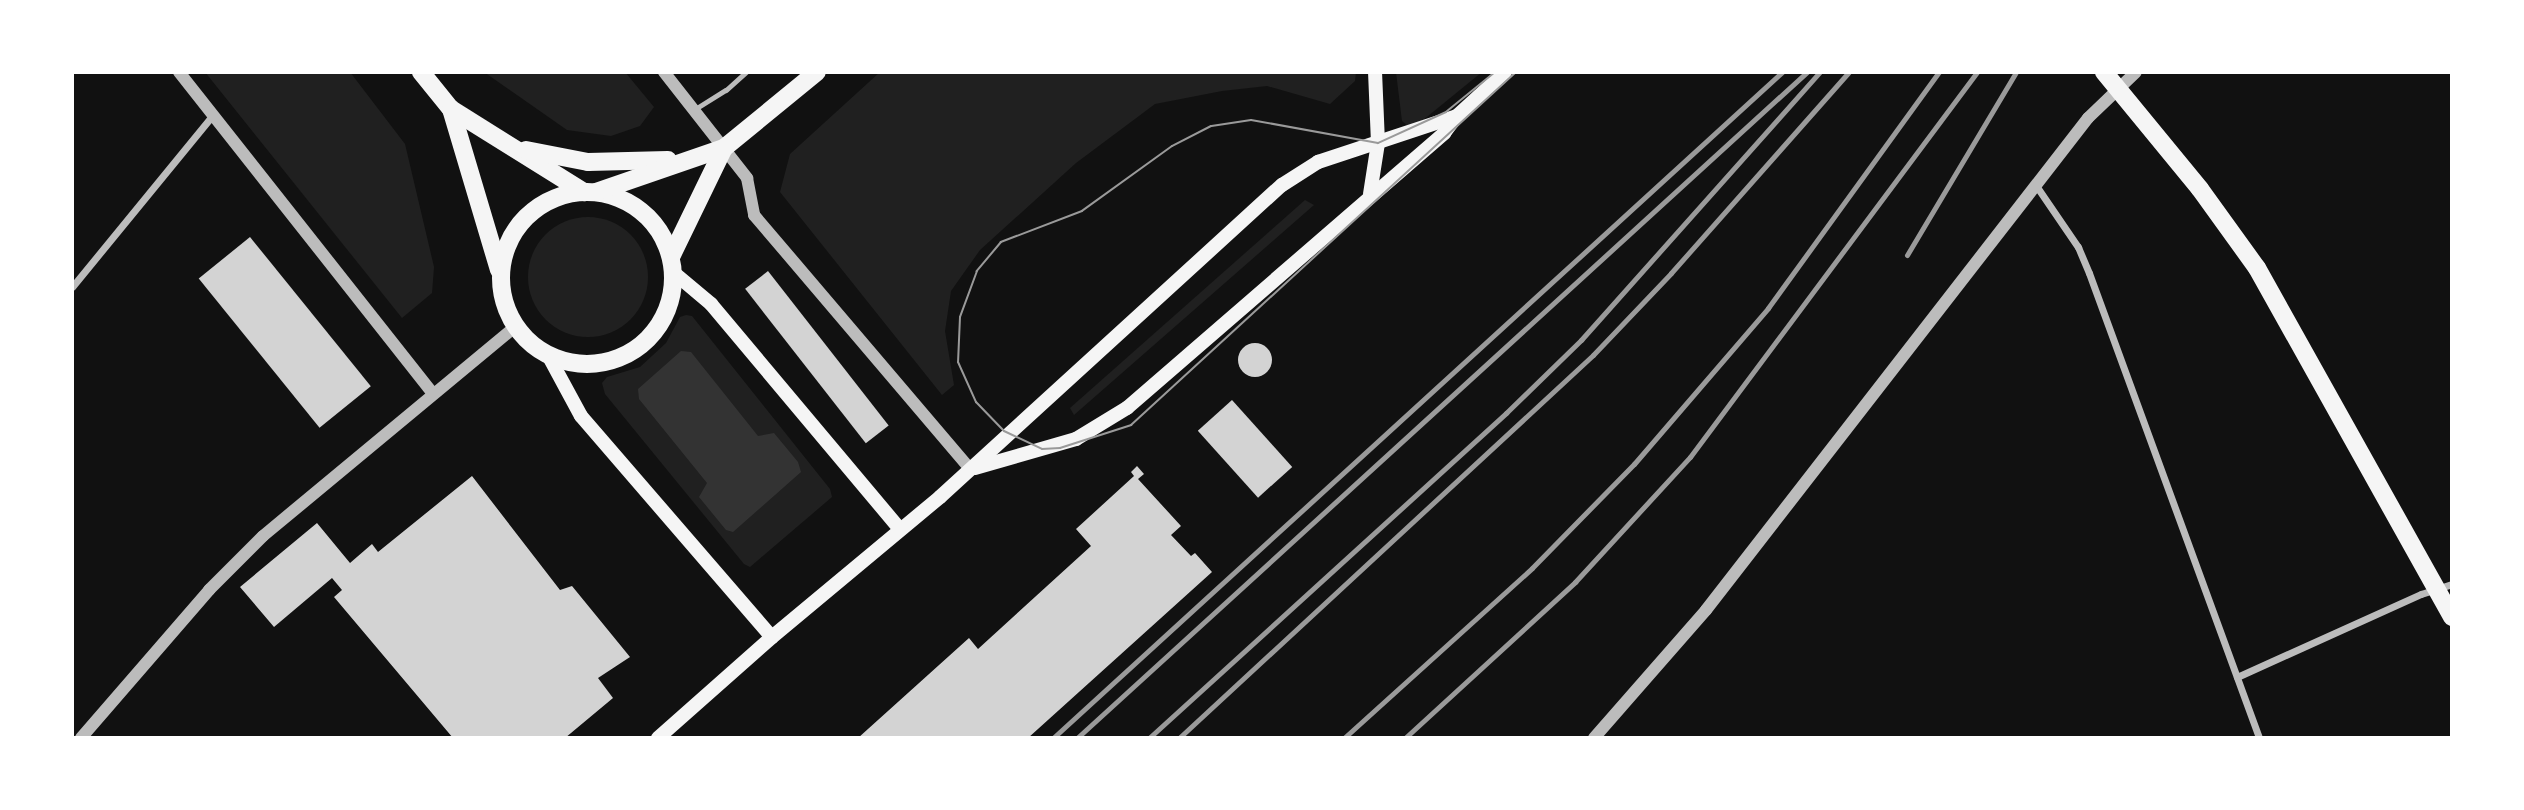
<!DOCTYPE html>
<html>
<head>
<meta charset="utf-8">
<style>
  body { margin:0 }
  #map { position:relative; width:2524px; height:810px; overflow:hidden; background:#111; font-family:Arial,sans-serif }
  div>[style] { position:absolute }
  .green>* { inset:0; background:#202020 }
  .round { border-radius:50% }
  .water>* { inset:0; background:#333 }
  .building>* { inset:0; background:#d3d3d3; transform-origin:0 0 }
  .service>* { height:5px; margin:-2.5px; padding:0 2.5px; transform-origin:2.5px; border-radius:2.5px; background:#bcbcbc }
  .minor>* { height:7px; margin:-3.5px; padding:0 3.5px; transform-origin:3.5px; border-radius:3.5px; background:#bcbcbc }
  .tertiary>* { height:12px; margin:-6px; padding:0 6px; transform-origin:6px; border-radius:6px; background:#bcbcbc }
  .secondary>* { height:14px; margin:-7px; padding:0 7px; transform-origin:7px; border-radius:7px; background:#f5f5f5 }
  .primary>* { height:18px; margin:-9px; padding:0 9px; transform-origin:9px; border-radius:9px; background:#f5f5f5 }
  .primary>.ring { margin:-9px; padding:0; box-sizing:content-box; background:none; border:18px solid #f5f5f5; border-radius:50% }
  .tram>* { height:2px; margin:-1px; padding:0 1px; transform-origin:1px; border-radius:1px; background:#9a9a9a }
  .rail>* { height:5px; margin:-2.5px; padding:0 2.5px; transform-origin:2.5px; border-radius:2.5px; background:#9a9a9a }
  span { translate:-50% -50%; white-space:nowrap; text-align:center; line-height:1.15; -webkit-text-stroke:7px #fff; paint-order:stroke }
  .frame { position:absolute; inset:0; border:74px solid #fff; pointer-events:none }
</style>
</head>
<body>
<div id="map">
  <div class="green">
    <div style="clip-path:polygon(205px 72px,350px 72px,405px 144px,434px 267px,432px 293px,402px 318px)"></div>
    <div style="clip-path:polygon(484px 72px,625px 72px,654px 107px,640px 126px,611px 136px,567px 130px)"></div>
    <div style="clip-path:polygon(880px 72px,1356px 72px,1355px 81px,1330px 104px,1267px 86px,1222px 91px,1155px 104px,1076px 163px,980px 250px,951px 291px,945px 331px,954px 385px,942px 395px,780px 192px,790px 154px)"></div>
    <div style="clip-path:polygon(1396px 72px,1482px 72px,1417px 125px,1409px 127px,1402px 121px)"></div>
    <div style="clip-path:polygon(1305px 200px,1314px 205px,1074px 415px,1070px 408px)"></div>
    <div class="round" style="left:528px;top:217px;width:120px;height:120px"></div>
    <div style="clip-path:polygon(686px 315px,692px 316px,830px 489px,832px 497px,750px 567px,744px 564px,605px 394px,602px 383px,607px 377px,640px 367px,666px 343px,680px 317px)"></div>
  </div>
  <div class="water">
    <div style="clip-path:polygon(681px 351px,691px 352px,758px 436px,774px 433px,798px 462px,801px 472px,733px 532px,726px 530px,699px 497px,707px 483px,639px 399px,638px 389px)"></div>
  </div>
  <div class="building">
    <div style="left:250px;top:237px;width:192px;height:66px;rotate:51deg"></div>
    <div style="left:768px;top:271px;width:196px;height:29px;rotate:52deg"></div>
    <div class="round" style="left:1238px;top:343px;width:34px;height:34px"></div>
    <div style="left:1232px;top:400px;width:90px;height:46px;rotate:48deg"></div>
    <div style="clip-path:polygon(1137px 466px,1144px 474px,1138px 479px,1181px 526px,1171px 535px,1191px 556px,1195px 553px,1212px 572px,1028px 738px,858px 738px,969px 638px,978px 649px,1091px 546px,1076px 529px,1134px 476px,1131px 472px)"></div>
    <div style="clip-path:polygon(472px 476px,560px 590px,572px 586px,630px 657px,598px 678px,613px 698px,565px 738px,453px 738px,334px 597px,342px 590px,332px 578px,274px 627px,240px 587px,317px 523px,350px 563px,372px 544px,378px 552px)"></div>
  </div>
  <div class="service">
    <div style="left:695px;top:109px;width:36px;rotate:-32deg"></div>
    <div style="left:726px;top:90px;width:27px;rotate:-42deg"></div>
  </div>
  <div class="minor">
    <div style="left:2037px;top:187px;width:73px;rotate:55.7deg"></div>
    <div style="left:2078px;top:247px;width:28px;rotate:67deg"></div>
    <div style="left:2089px;top:273px;width:495px;rotate:69.9deg"></div>
    <div style="left:72px;top:287px;width:222px;rotate:-50.7deg"></div>
    <div style="left:2237px;top:677px;width:202px;rotate:-24.3deg"></div>
    <div style="left:2421px;top:594px;width:33px;rotate:-18deg"></div>
  </div>
  <div class="tertiary">
    <div style="left:179px;top:72px;width:408px;rotate:51.7deg"></div>
    <div style="left:664px;top:72px;width:135px;rotate:51.9deg"></div>
    <div style="left:747px;top:178px;width:38px;rotate:79deg"></div>
    <div style="left:754px;top:215px;width:333px;rotate:49.6deg"></div>
    <div style="left:81px;top:738px;width:196px;rotate:-49.1deg"></div>
    <div style="left:209px;top:590px;width:76px;rotate:-45deg"></div>
    <div style="left:263px;top:536px;width:327px;rotate:-39.7deg"></div>
    <div style="left:1594px;top:738px;width:170px;rotate:-48.8deg"></div>
    <div style="left:1706px;top:610px;width:623px;rotate:-52.17deg"></div>
    <div style="left:2088px;top:118px;width:66px;rotate:-43.8deg"></div>
  </div>
  <div class="secondary">
    <div style="left:1370px;top:194px;width:52px;rotate:-81.1deg"></div>
    <div style="left:1378px;top:143px;width:71px;rotate:-92.4deg"></div>
    <div style="left:673px;top:272px;width:50px;rotate:40.1deg"></div>
    <div style="left:711px;top:304px;width:294px;rotate:50deg"></div>
    <div style="left:548px;top:355px;width:69px;rotate:61.6deg"></div>
    <div style="left:581px;top:416px;width:292px;rotate:49.2deg"></div>
    <div style="left:975px;top:468px;width:105px;rotate:-16deg"></div>
    <div style="left:1076px;top:439px;width:60px;rotate:-31.3deg"></div>
    <div style="left:1127px;top:408px;width:420px;rotate:-40.9deg"></div>
    <div style="left:1444px;top:133px;width:21px;rotate:-53deg"></div>
    <div style="left:1457px;top:116px;width:65px;rotate:-42.5deg"></div>
    <div style="left:658px;top:738px;width:152px;rotate:-41.5deg"></div>
    <div style="left:772px;top:637px;width:219px;rotate:-39.8deg"></div>
    <div style="left:940px;top:497px;width:463px;rotate:-42.4deg"></div>
    <div style="left:1282px;top:185px;width:43px;rotate:-32.6deg"></div>
    <div style="left:1318px;top:162px;width:146px;rotate:-18.3deg"></div>
  </div>
  <div class="primary">
    <div style="left:421px;top:72px;width:48px;rotate:51deg"></div>
    <div style="left:451px;top:109px;width:157px;rotate:32deg"></div>
    <div style="left:2104px;top:72px;width:151px;rotate:50.6deg"></div>
    <div style="left:2200px;top:189px;width:97px;rotate:54.2deg"></div>
    <div style="left:2257px;top:268px;width:400px;rotate:60.8deg"></div>
    <div style="left:451px;top:109px;width:168px;rotate:73.4deg"></div>
    <div style="left:526px;top:150px;width:63px;rotate:11deg"></div>
    <div style="left:588px;top:162px;width:80px;rotate:-1.4deg"></div>
    <div class="ring" style="left:501px;top:192px;width:154px;height:154px"></div>
    <div style="left:596px;top:192px;width:135px;rotate:-19deg"></div>
    <div style="left:724px;top:148px;width:120px;rotate:-39.3deg"></div>
    <div style="left:671px;top:257px;width:121px;rotate:-64.1deg"></div>
  </div>
  <div class="tram">
    <div style="left:1495px;top:72px;width:63px;rotate:140.8deg"></div>
    <div style="left:1446px;top:112px;width:75px;rotate:155.5deg"></div>
    <div style="left:1378px;top:143px;width:129px;rotate:-169.7deg"></div>
    <div style="left:1251px;top:120px;width:40px;rotate:171.5deg"></div>
    <div style="left:1211px;top:126px;width:44px;rotate:152.9deg"></div>
    <div style="left:1172px;top:146px;width:111px;rotate:144.2deg"></div>
    <div style="left:1082px;top:211px;width:87px;rotate:159.1deg"></div>
    <div style="left:1001px;top:242px;width:38px;rotate:130deg"></div>
    <div style="left:977px;top:271px;width:49px;rotate:110.3deg"></div>
    <div style="left:960px;top:317px;width:45px;rotate:92.5deg"></div>
    <div style="left:958px;top:362px;width:44px;rotate:65.8deg"></div>
    <div style="left:976px;top:402px;width:40px;rotate:46deg"></div>
    <div style="left:1004px;top:431px;width:42px;rotate:25.3deg"></div>
    <div style="left:1042px;top:449px;width:18px;rotate:-3deg"></div>
    <div style="left:1060px;top:448px;width:75px;rotate:-17.9deg"></div>
    <div style="left:1131px;top:425px;width:522px;rotate:-42.52deg"></div>
  </div>
  <div class="rail">
    <div style="left:1907px;top:255px;width:213px;rotate:-59.2deg"></div>
    <div style="left:1053px;top:738px;width:987px;rotate:-42.41deg"></div>
    <div style="left:1077px;top:738px;width:988px;rotate:-42.38deg"></div>
    <div style="left:1149px;top:738px;width:483px;rotate:-42.3deg"></div>
    <div style="left:1506px;top:413px;width:105px;rotate:-44.2deg"></div>
    <div style="left:1581px;top:340px;width:359px;rotate:-48.3deg"></div>
    <div style="left:1179px;top:738px;width:564px;rotate:-42.77deg"></div>
    <div style="left:1593px;top:355px;width:113px;rotate:-46.4deg"></div>
    <div style="left:1671px;top:273px;width:268px;rotate:-48.5deg"></div>
    <div style="left:1344px;top:738px;width:253px;rotate:-42.1deg"></div>
    <div style="left:1532px;top:568px;width:146px;rotate:-45.6deg"></div>
    <div style="left:1634px;top:464px;width:206px;rotate:-49.3deg"></div>
    <div style="left:1768px;top:308px;width:291px;rotate:-54.1deg"></div>
    <div style="left:1405px;top:738px;width:231px;rotate:-42.5deg"></div>
    <div style="left:1575px;top:582px;width:170px;rotate:-47.4deg"></div>
    <div style="left:1690px;top:457px;width:480px;rotate:-53.3deg"></div>
  </div>
  <div class="frame"></div>
</div>
</body>
</html>
